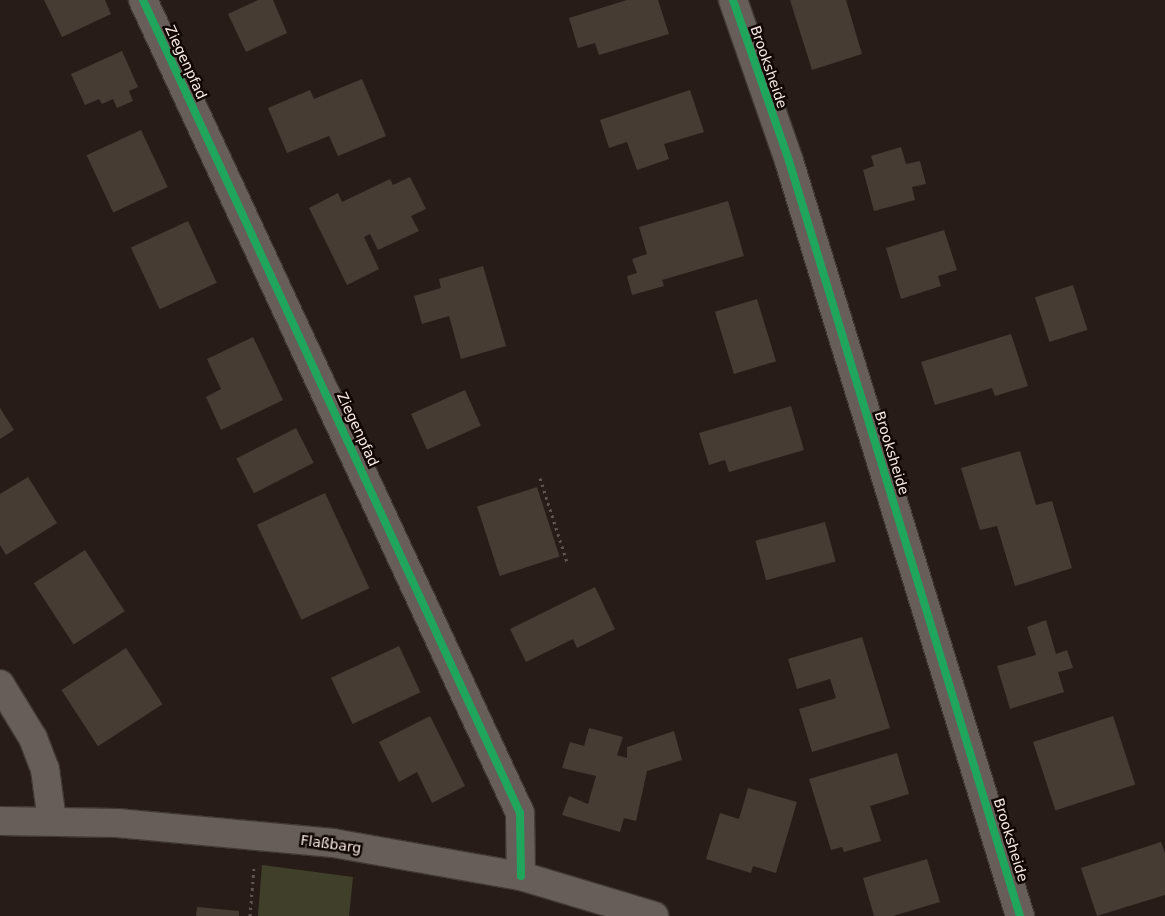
<!DOCTYPE html>
<html>
<head>
<meta charset="utf-8">
<style>
  body { margin:0 }
  #map { position:relative; width:1165px; height:916px; overflow:hidden; background:#281c18; font-family:"DejaVu Sans",sans-serif }
  div>[style] { position:absolute }
  .green>* { inset:0; background:#40402a }
  .building>* { inset:0; background:#463c34; transform-origin:0 0 }
  .path>* { height:3px; margin-top:-1.5px; transform-origin:0; background:repeating-linear-gradient(90deg,#5e5451 0 2.5px,transparent 0 6.5px) }
  .roads { filter:drop-shadow(1px 0 #423935) drop-shadow(-1px 0 #423935) drop-shadow(0 1px #423935) drop-shadow(0 -1px #423935) }
  .street>* { height:28px; margin:-14px; padding:0 14px; transform-origin:14px; border-radius:14px; background:#675d59 }
  .cycleway>* { height:8px; margin:-4px; padding:0 4px; transform-origin:4px; border-radius:4px; background:#20a55d }
  span { translate:-50% -50%; white-space:nowrap; text-align:center; line-height:1.15; -webkit-text-stroke:5px #100704; paint-order:stroke }
  .street-label { font-size:14px; color:#f9e9e3 }
</style>
</head>
<body>
<div id="map">
  <div class="green">
    <div style="clip-path:polygon(262px 865px,353px 877px,349px 916px,258px 916px)"></div>
  </div>
  <div class="building">
    <div style="clip-path:polygon(44px 0,105px 0,111px 14px,62px 37px)"></div>
    <div style="clip-path:polygon(258px 0,273px 0,287px 33px,246px 52px,228px 14px)"></div>
    <div style="clip-path:polygon(627px 0,658px 0,669px 34px,599px 55px,595px 43px,578px 48px,569px 18px)"></div>
    <div style="clip-path:polygon(790px 0,846px 0,862px 54px,812px 70px)"></div>
    <div style="clip-path:polygon(122px 51px,138px 87px,129px 91px,133px 101px,117px 108px,113px 99px,102px 104px,99px 99px,85px 105px,71px 74px)"></div>
    <div style="clip-path:polygon(362px 79px,386px 136px,338px 156px,329px 136px,287px 153px,268px 108px,310px 90px,314px 99px)"></div>
    <div style="clip-path:polygon(690px 90px,704px 132px,664px 144px,669px 159px,637px 170px,627px 142px,609px 148px,600px 120px)"></div>
    <div style="left:141px;top:130px;width:63px;height:60px;rotate:65deg"></div>
    <div style="clip-path:polygon(901px 147px,906px 164px,920px 161px,926px 184px,912px 187px,915px 200px,874px 211px,863px 170px,874px 166px,871px 156px)"></div>
    <div style="clip-path:polygon(410px 177px,426px 209px,411px 216px,419px 231px,378px 250px,370px 234px,364px 237px,379px 269px,347px 285px,309px 208px,338px 193px,342px 202px,390px 179px,393px 185px)"></div>
    <div style="clip-path:polygon(728px 201px,744px 256px,662px 280px,664px 286px,632px 295px,627px 276px,637px 273px,632px 259px,647px 254px,639px 227px)"></div>
    <div style="left:188px;top:221px;width:68px;height:63px;rotate:65deg"></div>
    <div style="clip-path:polygon(944px 230px,957px 270px,938px 276px,941px 286px,901px 299px,886px 248px)"></div>
    <div style="clip-path:polygon(483px 266px,506px 346px,461px 359px,449px 316px,422px 324px,414px 296px,441px 288px,439px 279px)"></div>
    <div style="left:1073px;top:285px;width:47px;height:40px;rotate:72deg"></div>
    <div style="left:757px;top:299px;width:65px;height:44px;rotate:73deg"></div>
    <div style="clip-path:polygon(1011px 334px,1028px 386px,995px 396px,992px 388px,935px 405px,921px 362px)"></div>
    <div style="clip-path:polygon(253px 337px,283px 400px,221px 430px,206px 397px,221px 389px,207px 359px)"></div>
    <div style="left:465px;top:390px;width:39px;height:59px;rotate:66deg"></div>
    <div style="clip-path:polygon(791px 406px,804px 450px,729px 472px,725px 460px,709px 465px,699px 433px)"></div>
    <div style="clip-path:polygon(0 408px,14px 430px,0 439px)"></div>
    <div style="left:296px;top:428px;width:39px;height:67px;rotate:63deg"></div>
    <div style="clip-path:polygon(1020px 451px,1036px 505px,1052px 501px,1072px 568px,1015px 586px,997px 526px,980px 530px,961px 468px)"></div>
    <div style="clip-path:polygon(28px 477px,57px 523px,6px 555px,0 545px,0 494px)"></div>
    <div style="left:537px;top:487px;width:73px;height:63px;rotate:72deg"></div>
    <div style="left:325px;top:493px;width:105px;height:75px;rotate:65deg"></div>
    <div style="left:825px;top:522px;width:41px;height:72px;rotate:75deg"></div>
    <div style="left:85px;top:550px;width:73px;height:61px;rotate:57deg"></div>
    <div style="clip-path:polygon(595px 587px,615px 629px,577px 648px,573px 639px,526px 662px,510px 629px)"></div>
    <div style="clip-path:polygon(1046px 620px,1056px 654px,1067px 650px,1073px 668px,1058px 672px,1064px 692px,1010px 709px,997px 666px,1036px 655px,1027px 627px)"></div>
    <div style="clip-path:polygon(862px 637px,890px 728px,812px 752px,799px 709px,836px 698px,830px 679px,797px 689px,788px 659px)"></div>
    <div style="left:399px;top:646px;width:51px;height:75px;rotate:65deg"></div>
    <div style="left:126px;top:648px;width:67px;height:77px;rotate:57deg"></div>
    <div style="clip-path:polygon(430px 716px,465px 786px,432px 803px,417px 772px,399px 782px,379px 742px)"></div>
    <div style="left:1113px;top:716px;width:72px;height:84px;rotate:72deg"></div>
    <div style="clip-path:polygon(589px 728px,623px 737px,617px 755px,627px 758px,627px 747px,674px 731px,682px 760px,647px 771px,636px 821px,624px 818px,620px 832px,562px 815px,569px 796px,588px 804px,596px 776px,562px 768px,570px 742px,584px 746px)"></div>
    <div style="clip-path:polygon(897px 753px,909px 794px,870px 806px,881px 841px,844px 852px,842px 847px,831px 850px,809px 779px)"></div>
    <div style="clip-path:polygon(748px 788px,797px 802px,776px 873px,753px 866px,751px 873px,706px 859px,720px 813px,739px 819px)"></div>
    <div style="clip-path:polygon(1161px 842px,1165px 853px,1165px 895px,1097px 916px,1081px 868px)"></div>
    <div style="clip-path:polygon(927px 859px,940px 902px,893px 916px,874px 916px,863px 878px)"></div>
    <div style="clip-path:polygon(197px 907px,239px 911px,239px 916px,196px 916px)"></div>
  </div>
  <div class="path">
    <div style="left:540px;top:478px;width:88px;rotate:72.2deg"></div>
    <div style="left:250px;top:916px;width:49px;rotate:-85.3deg"></div>
  </div>
  <div class="roads">
    <div class="street">
      <div style="left:143px;top:0;width:896px;rotate:65.12deg"></div>
      <div style="left:520px;top:813px;width:63px;rotate:89.1deg"></div>
      <div style="left:733px;top:0;width:170px;rotate:70.8deg"></div>
      <div style="left:789px;top:161px;width:790px;rotate:72.99deg"></div>
      <div style="left:0;top:684px;width:63px;rotate:58.6deg"></div>
      <div style="left:33px;top:738px;width:33px;rotate:69deg"></div>
      <div style="left:45px;top:769px;width:52px;rotate:82.3deg"></div>
      <div style="left:0;top:821px;width:117px;rotate:1deg"></div>
      <div style="left:117px;top:823px;width:217px;rotate:5.3deg"></div>
      <div style="left:333px;top:843px;width:191px;rotate:10deg"></div>
      <div style="left:521px;top:876px;width:139px;rotate:16.7deg"></div>
    </div>
  </div>
  <div class="cycleway">
    <div style="left:143px;top:0;width:896px;rotate:65.12deg"></div>
    <div style="left:520px;top:813px;width:63px;rotate:89.1deg"></div>
    <div style="left:733px;top:0;width:170px;rotate:70.8deg"></div>
    <div style="left:789px;top:161px;width:790px;rotate:72.99deg"></div>
  </div>
  <div class="street-label">
    <span style="left:186px;top:62px;rotate:65deg">Ziegenpfad</span>
    <span style="left:769px;top:67px;rotate:71deg">Brooksheide</span>
    <span style="left:358px;top:429px;rotate:65deg">Ziegenpfad</span>
    <span style="left:892px;top:453px;rotate:73deg">Brooksheide</span>
    <span style="left:1011px;top:840px;rotate:73deg">Brooksheide</span>
    <span style="left:331px;top:844px;rotate:8deg">Flaßbarg</span>
  </div>
</div>
</body>
</html>
